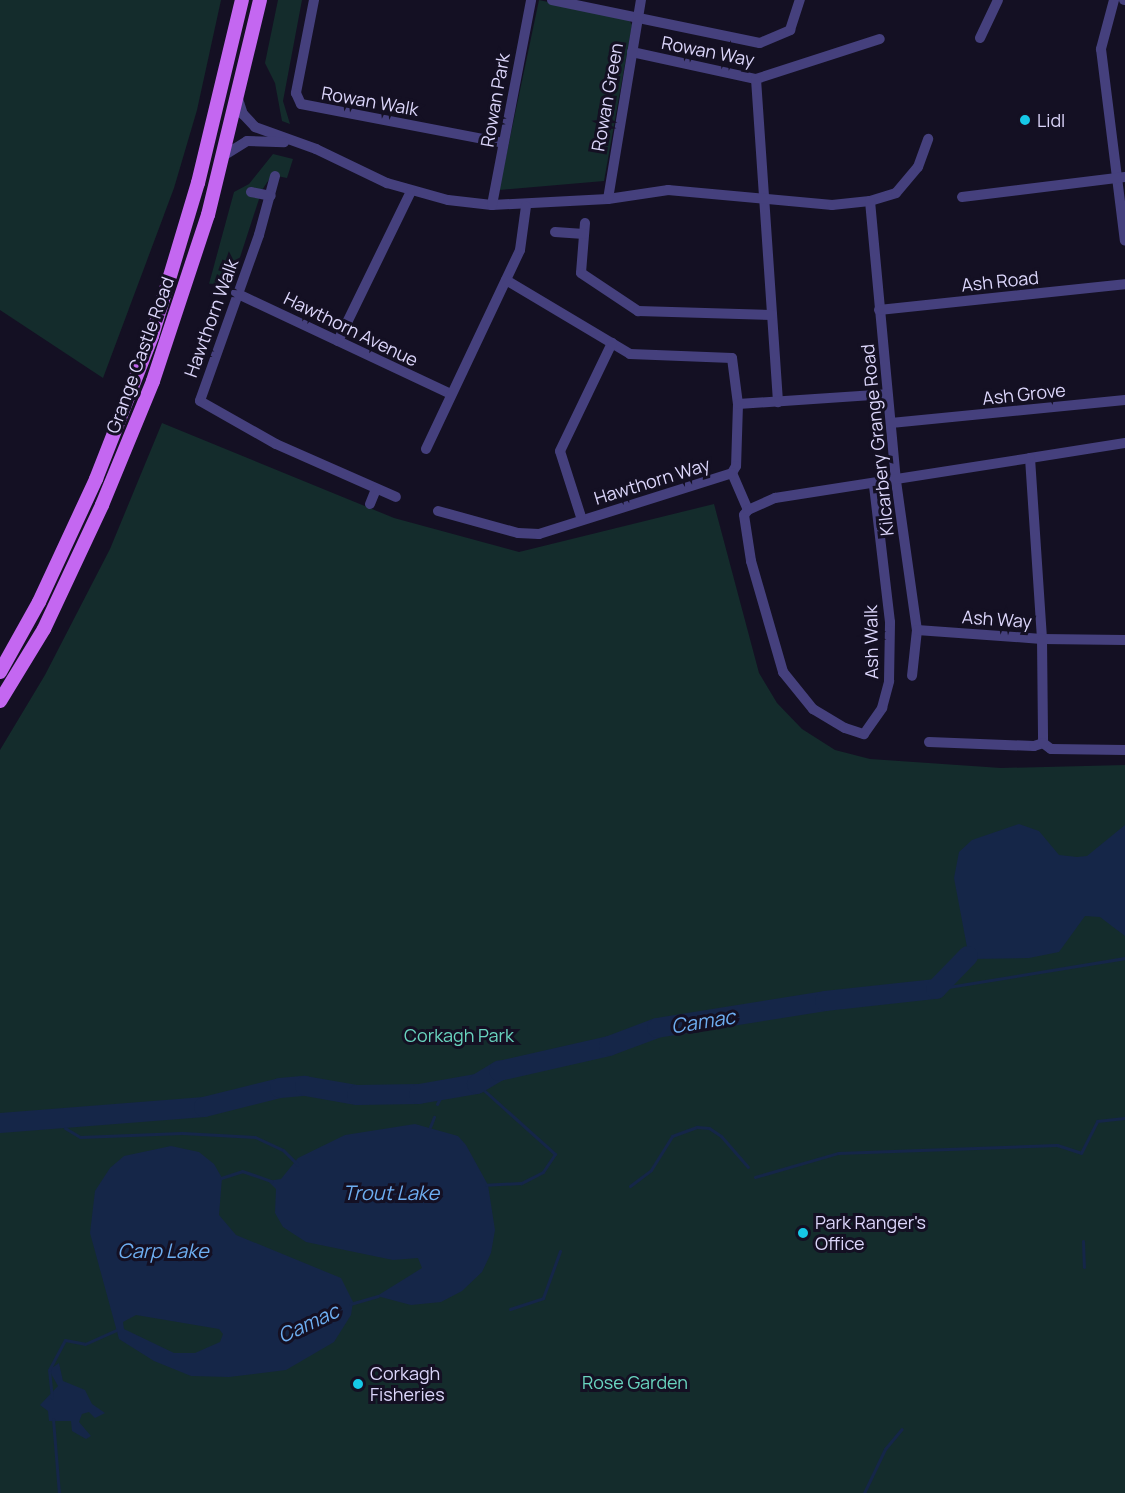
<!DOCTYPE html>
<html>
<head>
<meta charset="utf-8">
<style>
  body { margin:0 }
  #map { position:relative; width:1125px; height:1493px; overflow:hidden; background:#141023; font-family:Manrope,sans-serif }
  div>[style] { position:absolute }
  .green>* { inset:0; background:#142c2c }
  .water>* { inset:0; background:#152648 }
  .stream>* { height:3px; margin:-1.5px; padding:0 1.5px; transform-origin:1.5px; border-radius:1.5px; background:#152648 }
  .river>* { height:20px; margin:-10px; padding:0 10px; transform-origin:10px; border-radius:10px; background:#152648 }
  .minor>* { height:10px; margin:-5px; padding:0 5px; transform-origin:5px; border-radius:5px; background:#45407d }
  .major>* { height:14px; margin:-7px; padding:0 7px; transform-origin:7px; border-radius:7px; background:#c467f1 }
  .dots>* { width:16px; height:16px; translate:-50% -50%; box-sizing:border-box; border:3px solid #141023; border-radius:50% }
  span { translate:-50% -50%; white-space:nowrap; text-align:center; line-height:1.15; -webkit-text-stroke:6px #141023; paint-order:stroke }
  .street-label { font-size:18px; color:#dcd6fb }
  .poi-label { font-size:18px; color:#dcd6fb }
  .left { translate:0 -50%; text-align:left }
  .park-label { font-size:18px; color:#69d4bf }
  .water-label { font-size:20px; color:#6eaef1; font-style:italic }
</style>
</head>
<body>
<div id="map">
  <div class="green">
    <div style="clip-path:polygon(0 0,221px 0,197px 110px,174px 188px,103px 378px,0 310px)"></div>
    <div style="clip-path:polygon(278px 0,302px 0,283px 101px,290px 124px,282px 121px,275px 83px,265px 63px)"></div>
    <div style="clip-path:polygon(539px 0,629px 20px,632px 25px,604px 181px,499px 190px)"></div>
    <div style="clip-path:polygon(273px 154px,293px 159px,287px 178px,272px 175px,262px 190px,229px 291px,209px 284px,234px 192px,249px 184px)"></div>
    <div style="clip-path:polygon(162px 423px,394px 518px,519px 552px,714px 504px,759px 673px,777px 703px,802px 729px,835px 750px,870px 759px,1001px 768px,1125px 765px,1125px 1493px,0 1493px,0 750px,45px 675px,110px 549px)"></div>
  </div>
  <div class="water">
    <div style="clip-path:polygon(1019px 824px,1039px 831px,1059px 855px,1077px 857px,1087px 856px,1125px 825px,1125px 936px,1100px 917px,1085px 916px,1059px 952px,1029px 958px,971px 959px,951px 976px,947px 973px,958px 965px,967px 947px,954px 878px,959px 852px,972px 840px)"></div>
    <div style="clip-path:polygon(415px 1124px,458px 1136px,466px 1145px,488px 1185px,495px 1230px,491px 1253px,482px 1272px,462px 1291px,441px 1302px,411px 1305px,377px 1296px,422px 1268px,418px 1258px,393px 1260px,306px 1242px,283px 1227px,275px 1213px,276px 1189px,268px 1181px,281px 1179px,298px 1158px,345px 1135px)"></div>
    <div style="clip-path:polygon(evenodd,171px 1146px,199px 1152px,214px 1164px,222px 1178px,219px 1215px,236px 1235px,341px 1278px,353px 1302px,351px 1315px,334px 1342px,286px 1370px,229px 1377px,191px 1376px,154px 1361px,119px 1339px,90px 1233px,95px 1191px,110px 1168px,124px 1156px,171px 1146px,136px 1315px,219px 1329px,223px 1334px,220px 1342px,195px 1353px,174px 1353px,124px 1329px,123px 1322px,136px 1315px)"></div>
    <div style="clip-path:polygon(59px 1363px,63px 1381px,85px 1390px,92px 1404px,105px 1413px,95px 1418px,89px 1412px,82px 1414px,79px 1422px,91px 1436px,86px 1439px,72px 1431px,71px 1421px,49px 1421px,48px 1411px,40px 1405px,58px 1386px,49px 1370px)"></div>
  </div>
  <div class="stream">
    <div style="left:936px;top:989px;width:192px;rotate:-9.3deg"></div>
    <div style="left:477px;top:1084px;width:105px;rotate:41.9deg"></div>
    <div style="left:555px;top:1154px;width:22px;rotate:124deg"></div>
    <div style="left:543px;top:1172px;width:25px;rotate:153deg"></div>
    <div style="left:521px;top:1183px;width:35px;rotate:177deg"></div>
    <div style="left:437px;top:1104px;width:16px;rotate:-63deg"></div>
    <div style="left:60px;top:1116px;width:13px;rotate:67deg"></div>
    <div style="left:65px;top:1128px;width:17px;rotate:31deg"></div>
    <div style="left:80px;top:1137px;width:102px;rotate:-2.2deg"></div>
    <div style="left:182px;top:1133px;width:73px;rotate:3.1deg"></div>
    <div style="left:255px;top:1137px;width:31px;rotate:25deg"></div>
    <div style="left:283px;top:1150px;width:20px;rotate:45deg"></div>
    <div style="left:430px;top:1127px;width:11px;rotate:-68deg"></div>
    <div style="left:755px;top:1177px;width:86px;rotate:-16.1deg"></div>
    <div style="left:838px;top:1153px;width:219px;rotate:-2.1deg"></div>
    <div style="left:1057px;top:1145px;width:25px;rotate:18deg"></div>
    <div style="left:1081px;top:1153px;width:36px;rotate:-63deg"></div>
    <div style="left:1097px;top:1121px;width:28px;rotate:-6deg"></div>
    <div style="left:221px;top:1178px;width:22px;rotate:-18deg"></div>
    <div style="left:242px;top:1171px;width:31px;rotate:19deg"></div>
    <div style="left:630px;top:1186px;width:26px;rotate:-37deg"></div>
    <div style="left:651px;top:1170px;width:40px;rotate:-58deg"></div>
    <div style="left:672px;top:1136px;width:27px;rotate:-20deg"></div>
    <div style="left:697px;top:1127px;width:12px;rotate:5deg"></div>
    <div style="left:709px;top:1128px;width:14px;rotate:34deg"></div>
    <div style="left:721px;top:1136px;width:41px;rotate:48.9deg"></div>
    <div style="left:1083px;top:1241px;width:26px;rotate:88deg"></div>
    <div style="left:350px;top:1304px;width:29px;rotate:-16deg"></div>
    <div style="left:510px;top:1309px;width:35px;rotate:-18deg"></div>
    <div style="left:543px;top:1298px;width:50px;rotate:-70.1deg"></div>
    <div style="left:52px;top:1398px;width:28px;rotate:-96deg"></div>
    <div style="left:49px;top:1370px;width:34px;rotate:-62deg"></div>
    <div style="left:65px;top:1340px;width:20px;rotate:11deg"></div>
    <div style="left:85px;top:1344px;width:34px;rotate:-24deg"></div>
    <div style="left:53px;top:1419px;width:74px;rotate:85.4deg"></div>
    <div style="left:864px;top:1493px;width:49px;rotate:-64.5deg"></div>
    <div style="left:885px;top:1449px;width:26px;rotate:-50deg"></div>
  </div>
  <div class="river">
    <div style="left:0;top:1123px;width:205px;rotate:-4.5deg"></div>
    <div style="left:204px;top:1107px;width:78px;rotate:-14deg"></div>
    <div style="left:280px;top:1088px;width:25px;rotate:-5deg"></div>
    <div style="left:305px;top:1086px;width:53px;rotate:9.8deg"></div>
    <div style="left:357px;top:1095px;width:62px;rotate:-0.9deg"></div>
    <div style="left:419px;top:1094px;width:59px;rotate:-9.8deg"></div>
    <div style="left:477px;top:1084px;width:26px;rotate:-31deg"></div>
    <div style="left:499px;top:1071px;width:113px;rotate:-12.8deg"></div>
    <div style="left:609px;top:1046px;width:51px;rotate:-20.6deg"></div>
    <div style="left:657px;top:1028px;width:170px;rotate:-9.1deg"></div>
    <div style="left:825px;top:1001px;width:112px;rotate:-6.2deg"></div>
    <div style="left:936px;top:989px;width:46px;rotate:-45.9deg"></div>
  </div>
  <div class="minor">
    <div style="left:314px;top:0;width:95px;rotate:101deg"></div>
    <div style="left:296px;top:93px;width:12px;rotate:66deg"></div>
    <div style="left:301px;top:104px;width:206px;rotate:10.9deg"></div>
    <div style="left:552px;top:0;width:212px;rotate:11.7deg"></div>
    <div style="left:760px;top:43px;width:33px;rotate:-23deg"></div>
    <div style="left:790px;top:30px;width:32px;rotate:-72deg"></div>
    <div style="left:1114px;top:0;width:51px;rotate:104.9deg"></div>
    <div style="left:1101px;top:49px;width:193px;rotate:82.9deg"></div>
    <div style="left:1124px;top:0;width:1px"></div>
    <div style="left:980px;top:38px;width:42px;rotate:-64.7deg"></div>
    <div style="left:632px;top:52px;width:127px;rotate:12.3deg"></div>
    <div style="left:756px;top:79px;width:130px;rotate:-17.9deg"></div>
    <div style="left:756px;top:79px;width:324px;rotate:86.1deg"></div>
    <div style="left:238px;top:99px;width:16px;rotate:72deg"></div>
    <div style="left:243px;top:114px;width:18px;rotate:47deg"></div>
    <div style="left:255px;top:127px;width:65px;rotate:19.8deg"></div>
    <div style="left:316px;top:149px;width:79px;rotate:25.6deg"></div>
    <div style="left:387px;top:183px;width:63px;rotate:15.6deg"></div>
    <div style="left:448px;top:200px;width:44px;rotate:6.5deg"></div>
    <div style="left:492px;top:205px;width:116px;rotate:-3deg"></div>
    <div style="left:608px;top:199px;width:61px;rotate:-8.5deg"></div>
    <div style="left:668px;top:190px;width:165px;rotate:5.2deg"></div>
    <div style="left:832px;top:205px;width:38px;rotate:-6deg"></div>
    <div style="left:870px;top:201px;width:27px;rotate:-17deg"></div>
    <div style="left:896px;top:193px;width:34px;rotate:-50deg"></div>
    <div style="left:918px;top:167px;width:30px;rotate:-70deg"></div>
    <div style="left:223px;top:156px;width:28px;rotate:-32deg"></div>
    <div style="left:247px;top:141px;width:37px;rotate:2deg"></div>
    <div style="left:275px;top:176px;width:61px;rotate:105.2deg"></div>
    <div style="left:259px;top:235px;width:176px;rotate:109.6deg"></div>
    <div style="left:200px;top:401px;width:87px;rotate:29.5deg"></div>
    <div style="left:276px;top:444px;width:131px;rotate:23.8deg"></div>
    <div style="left:251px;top:192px;width:20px;rotate:11deg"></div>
    <div style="left:962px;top:197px;width:164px;rotate:-7deg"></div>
    <div style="left:608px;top:199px;width:202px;rotate:-80.6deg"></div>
    <div style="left:870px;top:201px;width:281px;rotate:84.7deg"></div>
    <div style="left:896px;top:481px;width:150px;rotate:82deg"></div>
    <div style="left:917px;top:630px;width:46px;rotate:96.2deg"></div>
    <div style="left:492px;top:205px;width:209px;rotate:-79.2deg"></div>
    <div style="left:585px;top:223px;width:50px;rotate:94.6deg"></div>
    <div style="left:581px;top:273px;width:69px;rotate:33.7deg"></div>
    <div style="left:638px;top:311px;width:134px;rotate:1.7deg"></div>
    <div style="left:555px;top:232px;width:29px;rotate:4deg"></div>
    <div style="left:506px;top:280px;width:144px;rotate:30.8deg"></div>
    <div style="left:630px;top:354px;width:102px;rotate:2.2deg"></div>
    <div style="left:732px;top:358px;width:46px;rotate:82.6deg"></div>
    <div style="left:738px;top:404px;width:62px;rotate:91.8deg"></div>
    <div style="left:736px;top:466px;width:8px;rotate:120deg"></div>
    <div style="left:236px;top:293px;width:238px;rotate:25.2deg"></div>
    <div style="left:879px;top:310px;width:247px;rotate:-6deg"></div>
    <div style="left:338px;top:341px;width:167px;rotate:-64deg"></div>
    <div style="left:738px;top:404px;width:149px;rotate:-3.8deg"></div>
    <div style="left:891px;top:423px;width:235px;rotate:-5.6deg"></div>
    <div style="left:1125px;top:443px;width:96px;rotate:171deg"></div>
    <div style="left:1030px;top:458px;width:181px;rotate:86.2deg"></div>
    <div style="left:1042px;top:639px;width:83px;rotate:0.7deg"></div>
    <div style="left:426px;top:449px;width:220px;rotate:-64.7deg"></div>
    <div style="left:520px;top:250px;width:44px;rotate:-82.2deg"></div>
    <div style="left:732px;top:473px;width:40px;rotate:66.6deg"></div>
    <div style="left:370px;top:504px;width:16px;rotate:-68deg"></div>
    <div style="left:748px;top:510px;width:6px;rotate:129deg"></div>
    <div style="left:744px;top:515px;width:47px;rotate:81.3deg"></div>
    <div style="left:751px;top:561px;width:116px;rotate:73.9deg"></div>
    <div style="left:783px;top:672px;width:48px;rotate:51deg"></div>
    <div style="left:813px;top:709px;width:37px;rotate:31deg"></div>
    <div style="left:845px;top:728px;width:20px;rotate:18deg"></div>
    <div style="left:864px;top:734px;width:32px;rotate:-55deg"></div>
    <div style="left:882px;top:708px;width:28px;rotate:-75deg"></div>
    <div style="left:889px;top:681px;width:59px;rotate:-89deg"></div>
    <div style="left:890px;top:622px;width:138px;rotate:-96.7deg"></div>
    <div style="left:748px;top:510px;width:30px;rotate:-24deg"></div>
    <div style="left:775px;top:498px;width:258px;rotate:-8.9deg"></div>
    <div style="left:438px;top:511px;width:83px;rotate:15.4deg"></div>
    <div style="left:518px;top:533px;width:21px;rotate:3deg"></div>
    <div style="left:539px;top:534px;width:202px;rotate:-17.5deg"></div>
    <div style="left:582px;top:520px;width:72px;rotate:-107.7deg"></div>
    <div style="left:560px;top:451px;width:120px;rotate:-64.3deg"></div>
    <div style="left:917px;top:630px;width:125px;rotate:4.1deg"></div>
    <div style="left:1042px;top:639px;width:104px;rotate:89.4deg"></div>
    <div style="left:929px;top:742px;width:105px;rotate:2.2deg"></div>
    <div style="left:1034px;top:746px;width:9px;rotate:-18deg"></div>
    <div style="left:1043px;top:743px;width:10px;rotate:37deg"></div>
    <div style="left:1051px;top:749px;width:74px;rotate:0.8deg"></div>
  </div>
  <div class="major">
    <div style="left:0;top:672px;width:80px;rotate:-60.9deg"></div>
    <div style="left:39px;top:602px;width:136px;rotate:-65.1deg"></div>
    <div style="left:96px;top:479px;width:154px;rotate:-68.6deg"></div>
    <div style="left:152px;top:336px;width:160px;rotate:-73.3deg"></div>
    <div style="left:198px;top:183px;width:188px;rotate:-76.5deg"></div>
    <div style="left:0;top:701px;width:84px;rotate:-58.6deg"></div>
    <div style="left:44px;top:629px;width:137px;rotate:-64.9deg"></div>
    <div style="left:102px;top:505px;width:134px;rotate:-67.6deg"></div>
    <div style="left:153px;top:381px;width:175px;rotate:-71.7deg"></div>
    <div style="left:208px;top:215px;width:221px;rotate:-76.4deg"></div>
  </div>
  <div class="dots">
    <div style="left:1025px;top:120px;background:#16c8e7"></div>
    <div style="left:803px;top:1233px;background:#16c8e7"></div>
    <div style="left:358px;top:1384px;background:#16c8e7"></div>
  </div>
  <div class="street-label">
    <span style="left:708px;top:51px;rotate:11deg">Rowan Way</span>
    <span style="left:607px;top:97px;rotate:-80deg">Rowan Green</span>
    <span style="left:495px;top:100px;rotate:-80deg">Rowan Park</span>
    <span style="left:370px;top:101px;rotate:10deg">Rowan Walk</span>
    <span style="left:1000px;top:281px;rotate:-6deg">Ash Road</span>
    <span style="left:211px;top:318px;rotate:-70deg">Hawthorn Walk</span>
    <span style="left:351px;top:329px;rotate:26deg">Hawthorn Avenue</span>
    <span style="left:140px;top:355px;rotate:-70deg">Grange Castle Road</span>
    <span style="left:1024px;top:394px;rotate:-6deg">Ash Grove</span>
    <span style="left:877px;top:440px;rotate:-96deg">Kilcarbery Grange Road</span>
    <span style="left:652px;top:481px;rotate:-17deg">Hawthorn Way</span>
    <span style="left:997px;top:619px;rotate:4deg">Ash Way</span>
    <span style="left:871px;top:642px;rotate:-91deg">Ash Walk</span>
  </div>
  <div class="poi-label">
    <span class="left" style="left:1037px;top:120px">Lidl</span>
    <span class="left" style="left:815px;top:1233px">Park Ranger's<br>Office</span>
    <span class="left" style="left:370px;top:1384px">Corkagh<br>Fisheries</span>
  </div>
  <div class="park-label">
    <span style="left:459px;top:1035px">Corkagh Park</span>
    <span style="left:635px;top:1382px">Rose Garden</span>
  </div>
  <div class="water-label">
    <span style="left:703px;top:1021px;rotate:-9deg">Camac</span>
    <span style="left:391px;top:1192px">Trout Lake</span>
    <span style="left:163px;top:1250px">Carp Lake</span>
    <span style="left:308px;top:1323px;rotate:-25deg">Camac</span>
  </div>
</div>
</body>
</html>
